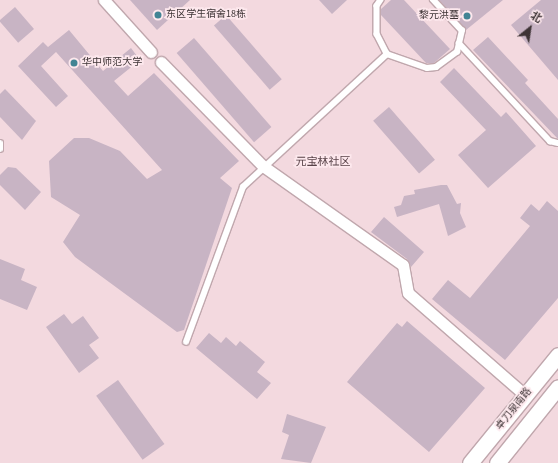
<!DOCTYPE html>
<html>
<head>
<meta charset="utf-8">
<style>
  body { margin:0 }
  #map { position:relative; width:558px; height:463px; overflow:hidden; background:#f3d9df; font-family:"Source Sans 3","Noto Sans SC",sans-serif }
  div>[style] { position:absolute }
  .building>* { inset:0; background:#c8b4c4; transform-origin:0 0 }
  .roads { filter:drop-shadow(1px 0 #c0a7ad) drop-shadow(-1px 0 #c0a7ad) drop-shadow(0 1px #c0a7ad) drop-shadow(0 -1px #c0a7ad) }
  .lane>* { height:5.5px; margin:-2.75px; padding:0 2.75px; transform-origin:2.75px; border-radius:2.75px; background:#fff }
  .street>* { height:11px; margin:-5.5px; padding:0 5.5px; transform-origin:5.5px; border-radius:5.5px; background:#fff }
  .secondary>* { height:15px; margin:-7.5px; padding:0 7.5px; transform-origin:7.5px; border-radius:7.5px; background:#fff }
  .dots>* { width:11px; height:11px; translate:-50% -50%; box-sizing:border-box; border:2px solid #fde8ed; border-radius:50% }
  span { translate:-50% -50%; white-space:nowrap; text-align:center; line-height:1.15; -webkit-text-stroke:3.5px #fde8ed; paint-order:stroke }
  .poi-label { font-size:10px; color:#3e3436 }
  .left { translate:0 -50%; text-align:left }
  .right { translate:-100% -50%; text-align:right }
  .street-label { font-size:10px; color:#3e3436 }
  .neighbourhood-label { font-size:11px; color:#584248 }
  .north { position:absolute; left:510px; top:8px; width:40px; height:40px; -webkit-text-stroke:3px #fde8ed; paint-order:stroke; rotate:30deg; font-size:11px; font-weight:700; line-height:16px; text-align:center; color:#3e3436 }
  .north::after { content:''; display:block; margin:auto; width:14px; height:18px; background:#3e3436; clip-path:polygon(50% 0,100% 100%,50% 72%,0 100%) }
</style>
</head>
<body>
<div id="map">
  <div class="building">
    <div style="clip-path:polygon(130px 0,190px 0,157px 30px)"></div>
    <div style="clip-path:polygon(319px 0,347px 0,332px 14px)"></div>
    <div style="clip-path:polygon(391px 0,404px 0,450px 49px,434px 63px,426px 63px,381px 15px,381px 9px)"></div>
    <div style="clip-path:polygon(439px 0,503px 0,466px 30px)"></div>
    <div style="clip-path:polygon(541px 0,558px 0,558px 80px,511px 25px)"></div>
    <div style="left:15px;top:7px;width:29px;height:21px;rotate:49deg"></div>
    <div style="left:226px;top:15px;width:85px;height:16px;rotate:49deg"></div>
    <div style="clip-path:polygon(69px 30px,103px 71px,131px 48px,140px 60px,114px 81px,128px 96px,154px 73px,239px 161px,220px 178px,232px 188px,184px 330px,177px 332px,75px 257px,63px 242px,80px 215px,51px 197px,49px 161px,74px 138px,89px 138px,120px 151px,147px 179px,162px 170px,56px 52px,41px 66px,68px 96px,56px 107px,18px 66px,43px 42px,48px 47px)"></div>
    <div style="clip-path:polygon(488px 37px,528px 80px,525px 83px,558px 119px,558px 139px,473px 50px)"></div>
    <div style="left:194px;top:38px;width:118px;height:23px;rotate:49deg"></div>
    <div style="clip-path:polygon(454px 68px,501px 117px,506px 112px,536px 146px,488px 188px,458px 155px,486px 130px,440px 82px)"></div>
    <div style="clip-path:polygon(5px 89px,36px 121px,22px 140px,0 117px,0 94px)"></div>
    <div style="left:389px;top:107px;width:70px;height:21px;rotate:49deg"></div>
    <div style="clip-path:polygon(8px 167px,16px 168px,41px 192px,25px 210px,0 185px,0 175px)"></div>
    <div style="clip-path:polygon(441px 185px,447px 185px,457px 204px,461px 203px,460px 213px,466px 227px,448px 236px,439px 204px,397px 217px,394px 207px,401px 205px,404px 196px,415px 194px,414px 190px)"></div>
    <div style="clip-path:polygon(547px 201px,558px 211px,558px 298px,505px 360px,432px 299px,448px 280px,470px 298px,530px 226px,520px 218px,531px 204px,539px 211px)"></div>
    <div style="clip-path:polygon(384px 217px,424px 252px,411px 267px,407px 259px,371px 232px)"></div>
    <div style="clip-path:polygon(0 259px,25px 269px,21px 280px,37px 287px,27px 310px,0 299px)"></div>
    <div style="clip-path:polygon(64px 314px,72px 324px,83px 316px,99px 338px,89px 345px,99px 358px,79px 373px,46px 327px)"></div>
    <div style="clip-path:polygon(407px 321px,485px 388px,429px 452px,347px 382px,397px 323px,402px 327px)"></div>
    <div style="clip-path:polygon(209px 333px,221px 343px,226px 337px,236px 346px,240px 341px,265px 362px,257px 372px,271px 383px,257px 399px,196px 348px)"></div>
    <div style="left:118px;top:380px;width:79px;height:27px;rotate:54deg"></div>
    <div style="clip-path:polygon(287px 414px,326px 427px,311px 463px,281px 459px,289px 435px,282px 432px)"></div>
  </div>
  <div class="roads">
    <div class="lane">
      <div style="left:381px;top:0;width:7px;rotate:124deg"></div>
      <div style="left:377px;top:6px;width:28px;rotate:90deg"></div>
      <div style="left:377px;top:34px;width:22px;rotate:63deg"></div>
      <div style="left:387px;top:54px;width:42px;rotate:19.3deg"></div>
      <div style="left:427px;top:68px;width:9px;rotate:-6deg"></div>
      <div style="left:436px;top:67px;width:26px;rotate:-36deg"></div>
      <div style="left:457px;top:52px;width:22px;rotate:-77deg"></div>
      <div style="left:462px;top:31px;width:42px;rotate:-133.1deg"></div>
      <div style="left:459px;top:43px;width:134px;rotate:47.1deg"></div>
      <div style="left:550px;top:141px;width:8px;rotate:14deg"></div>
      <div style="left:0;top:143px;width:6px;rotate:90deg"></div>
      <div style="left:186px;top:342px;width:165px;rotate:-69.8deg"></div>
      <div style="left:243px;top:187px;width:196px;rotate:-42.7deg"></div>
    </div>
    <div class="street">
      <div style="left:104px;top:0;width:70px;rotate:47.9deg"></div>
      <div style="left:161px;top:62px;width:146px;rotate:45.6deg"></div>
      <div style="left:263px;top:166px;width:171px;rotate:35.3deg"></div>
      <div style="left:403px;top:265px;width:28px;rotate:80deg"></div>
      <div style="left:408px;top:293px;width:155px;rotate:41.1deg"></div>
    </div>
    <div class="secondary">
      <div style="left:470px;top:463px;width:139px;rotate:-50.8deg"></div>
      <div style="left:497px;top:463px;width:97px;rotate:-51.2deg"></div>
    </div>
  </div>
  <div class="dots">
    <div style="left:158px;top:15px;background:#418494"></div>
    <div style="left:467px;top:16px;background:#418494"></div>
    <div style="left:74px;top:63px;background:#418494"></div>
  </div>
  <div class="poi-label">
    <span class="left" style="left:166px;top:15px">东区学生宿舍18栋</span>
    <span class="right" style="left:459px;top:16px">黎元洪墓</span>
    <span class="left" style="left:82px;top:63px">华中师范大学</span>
  </div>
  <div class="street-label">
    <span style="left:514px;top:409px;rotate:-51deg">卓刀泉南路</span>
  </div>
  <div class="neighbourhood-label">
    <span style="left:323px;top:162px">元宝林社区</span>
  </div>
  <div class="north">北</div>
</div>
</body>
</html>
